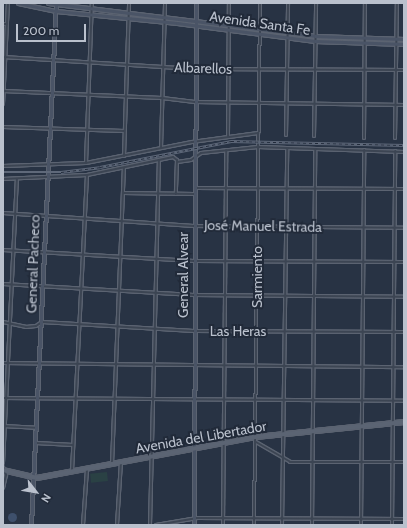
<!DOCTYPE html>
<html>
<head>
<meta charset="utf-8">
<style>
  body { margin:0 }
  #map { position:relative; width:407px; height:528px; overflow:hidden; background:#283344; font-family:Cabin,sans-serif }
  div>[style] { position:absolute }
  .green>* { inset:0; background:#2a4144; transform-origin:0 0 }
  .water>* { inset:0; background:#3e506c }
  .round { border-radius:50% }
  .roads { filter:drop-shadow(1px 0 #5b6371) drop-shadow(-1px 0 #5b6371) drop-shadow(0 1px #5b6371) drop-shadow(0 -1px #5b6371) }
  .street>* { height:2px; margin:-1px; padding:0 1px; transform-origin:1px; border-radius:1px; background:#3c4553 }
  .secondary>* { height:3px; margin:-1.5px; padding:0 1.5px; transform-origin:1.5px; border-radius:1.5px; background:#4a5466 }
  .primary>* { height:3.5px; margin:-1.75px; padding:0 1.75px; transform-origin:1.75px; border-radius:1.75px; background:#5b6473 }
  .rail>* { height:2.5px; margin-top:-1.25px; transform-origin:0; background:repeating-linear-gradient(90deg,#212a39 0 3px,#5f697a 0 6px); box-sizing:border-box; border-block:1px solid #5f697a }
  span { translate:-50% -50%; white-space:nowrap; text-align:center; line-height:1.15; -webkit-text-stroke:4px #212a39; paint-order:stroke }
  .street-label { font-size:14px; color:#bac1cd }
  .frame { position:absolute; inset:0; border:4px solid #bac1cd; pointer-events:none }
  .north { position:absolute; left:16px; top:472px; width:40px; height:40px; -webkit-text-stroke:3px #212a39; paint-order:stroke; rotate:121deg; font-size:11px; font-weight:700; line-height:16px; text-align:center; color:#bac1cd }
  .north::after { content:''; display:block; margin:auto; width:14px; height:18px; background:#bac1cd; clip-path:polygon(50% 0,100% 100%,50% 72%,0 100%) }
  .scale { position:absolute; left:16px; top:24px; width:70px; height:18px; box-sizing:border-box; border:2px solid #bac1cd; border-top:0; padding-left:5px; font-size:12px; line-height:14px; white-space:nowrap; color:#bac1cd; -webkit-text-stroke:3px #212a39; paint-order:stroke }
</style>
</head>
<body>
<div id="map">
  <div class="green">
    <div style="left:107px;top:472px;width:9px;height:17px;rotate:84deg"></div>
  </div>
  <div class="water">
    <div class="round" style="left:7.5px;top:512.5px;width:9px;height:9px"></div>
  </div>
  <div class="roads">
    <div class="street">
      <div style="left:3px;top:24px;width:4px"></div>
      <div style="left:3px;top:57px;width:192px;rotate:3.6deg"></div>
      <div style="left:195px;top:69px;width:209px;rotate:0.3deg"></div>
      <div style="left:3px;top:91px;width:159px;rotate:2.5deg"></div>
      <div style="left:162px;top:98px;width:33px;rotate:7deg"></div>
      <div style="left:195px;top:102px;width:209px;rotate:0.8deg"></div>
      <div style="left:3px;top:104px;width:101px;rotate:-87.2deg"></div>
      <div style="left:3px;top:127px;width:121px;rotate:1.9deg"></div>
      <div style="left:286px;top:135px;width:132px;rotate:-89.1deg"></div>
      <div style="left:228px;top:136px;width:133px;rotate:-89.6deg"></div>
      <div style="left:314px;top:136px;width:133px;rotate:-89.1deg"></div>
      <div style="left:364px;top:138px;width:135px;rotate:-89.6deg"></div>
      <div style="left:395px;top:138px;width:135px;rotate:-89.2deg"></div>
      <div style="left:161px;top:148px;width:145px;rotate:-88.4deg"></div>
      <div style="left:124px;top:156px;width:153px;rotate:-88.1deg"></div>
      <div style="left:177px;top:162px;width:14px;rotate:-8deg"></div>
      <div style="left:191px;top:160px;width:12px;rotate:-35deg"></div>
      <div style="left:201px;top:153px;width:57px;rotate:-6deg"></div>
      <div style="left:258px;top:147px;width:146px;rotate:2deg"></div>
      <div style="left:86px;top:163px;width:160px;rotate:-87.9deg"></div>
      <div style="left:3px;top:166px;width:83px;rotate:-2.1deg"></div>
      <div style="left:86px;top:163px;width:108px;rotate:-11.2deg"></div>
      <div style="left:192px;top:142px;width:67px;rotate:-7.8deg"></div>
      <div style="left:3px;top:179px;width:84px;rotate:-2.7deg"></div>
      <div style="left:87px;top:175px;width:88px;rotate:-11.8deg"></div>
      <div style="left:173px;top:157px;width:5px;rotate:37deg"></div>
      <div style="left:177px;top:160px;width:34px;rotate:92deg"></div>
      <div style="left:195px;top:188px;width:209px;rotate:0.3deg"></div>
      <div style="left:123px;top:193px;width:71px;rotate:0.8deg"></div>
      <div style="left:3px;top:213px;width:191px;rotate:3.9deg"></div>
      <div style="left:194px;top:226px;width:210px;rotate:0.5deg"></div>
      <div style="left:3px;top:250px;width:191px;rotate:3.3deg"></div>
      <div style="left:194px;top:261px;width:210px;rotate:0.3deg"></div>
      <div style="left:3px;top:284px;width:191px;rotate:3.3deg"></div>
      <div style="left:194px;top:295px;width:210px;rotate:0.5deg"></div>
      <div style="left:3px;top:322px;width:24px;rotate:12deg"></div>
      <div style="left:26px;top:327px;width:10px;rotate:-6deg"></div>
      <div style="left:36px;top:326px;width:7px;rotate:-34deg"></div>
      <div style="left:42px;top:322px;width:152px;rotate:3.4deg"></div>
      <div style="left:194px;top:331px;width:210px;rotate:0.3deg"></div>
      <div style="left:3px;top:363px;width:401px;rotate:0.6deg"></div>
      <div style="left:3px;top:398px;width:401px;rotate:0.4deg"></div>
      <div style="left:3px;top:426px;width:33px;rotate:3deg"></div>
      <div style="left:256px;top:442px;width:39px;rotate:30deg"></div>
      <div style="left:290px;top:462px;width:114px"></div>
      <div style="left:36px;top:443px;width:37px;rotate:3deg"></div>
      <div style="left:3px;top:463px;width:284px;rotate:-87.2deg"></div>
      <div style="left:112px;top:464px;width:296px;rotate:-87.7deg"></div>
      <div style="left:3px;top:467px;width:9px;rotate:69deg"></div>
      <div style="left:6px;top:475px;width:13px;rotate:103deg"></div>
      <div style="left:72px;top:471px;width:296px;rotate:-87.1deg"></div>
      <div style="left:83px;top:525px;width:56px;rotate:-85.9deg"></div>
      <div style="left:117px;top:525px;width:63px;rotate:-86.4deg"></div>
      <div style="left:150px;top:525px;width:365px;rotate:-88.6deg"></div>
      <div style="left:156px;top:525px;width:42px;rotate:-9.7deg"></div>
      <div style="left:197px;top:518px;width:207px;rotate:0.3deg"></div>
      <div style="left:223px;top:525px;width:375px;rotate:-89.5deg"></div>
      <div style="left:254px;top:525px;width:522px;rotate:-89.34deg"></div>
      <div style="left:282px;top:525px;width:377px;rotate:-89.2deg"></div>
      <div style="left:312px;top:525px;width:376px;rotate:-89.5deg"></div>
      <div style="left:361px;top:525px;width:375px;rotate:-89.5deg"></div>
      <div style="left:392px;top:525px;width:374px;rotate:-89.5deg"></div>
    </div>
    <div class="secondary">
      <div style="left:18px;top:3px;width:39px;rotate:12deg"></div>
      <div style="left:56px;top:11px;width:122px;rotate:5.7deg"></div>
      <div style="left:177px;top:23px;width:139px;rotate:7.4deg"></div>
      <div style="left:315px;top:41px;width:89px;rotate:1.9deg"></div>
      <div style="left:48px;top:3px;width:269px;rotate:7deg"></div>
      <div style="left:315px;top:36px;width:89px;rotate:1.9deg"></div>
      <div style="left:31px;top:525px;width:523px;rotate:-87.26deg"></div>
      <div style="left:194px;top:525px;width:522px;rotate:-89.78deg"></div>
    </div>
    <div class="primary">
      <div style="left:3px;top:470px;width:35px;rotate:13deg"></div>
      <div style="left:37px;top:478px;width:223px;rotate:-10.6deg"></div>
      <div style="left:256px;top:437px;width:149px;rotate:-5.8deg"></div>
    </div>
  </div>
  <div class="rail">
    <div style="left:3px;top:172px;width:58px"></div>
    <div style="left:61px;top:172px;width:39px;rotate:-7deg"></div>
    <div style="left:100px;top:167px;width:134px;rotate:-11.2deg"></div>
    <div style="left:231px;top:141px;width:173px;rotate:1.3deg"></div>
  </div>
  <div class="street-label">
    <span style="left:260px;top:23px;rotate:8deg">Avenida Santa Fe</span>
    <span style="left:203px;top:68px;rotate:2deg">Albarellos</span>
    <span style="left:263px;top:226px;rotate:1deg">José Manuel Estrada</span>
    <span style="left:33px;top:264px;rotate:-88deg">General Pacheco</span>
    <span style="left:183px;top:275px;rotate:-90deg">General Alvear</span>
    <span style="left:257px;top:277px;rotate:-90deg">Sarmiento</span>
    <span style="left:238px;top:331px">Las Heras</span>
    <span style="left:201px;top:437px;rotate:-10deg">Avenida del Libertador</span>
  </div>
  <div class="frame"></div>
  <div class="north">N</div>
  <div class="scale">200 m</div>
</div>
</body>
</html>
